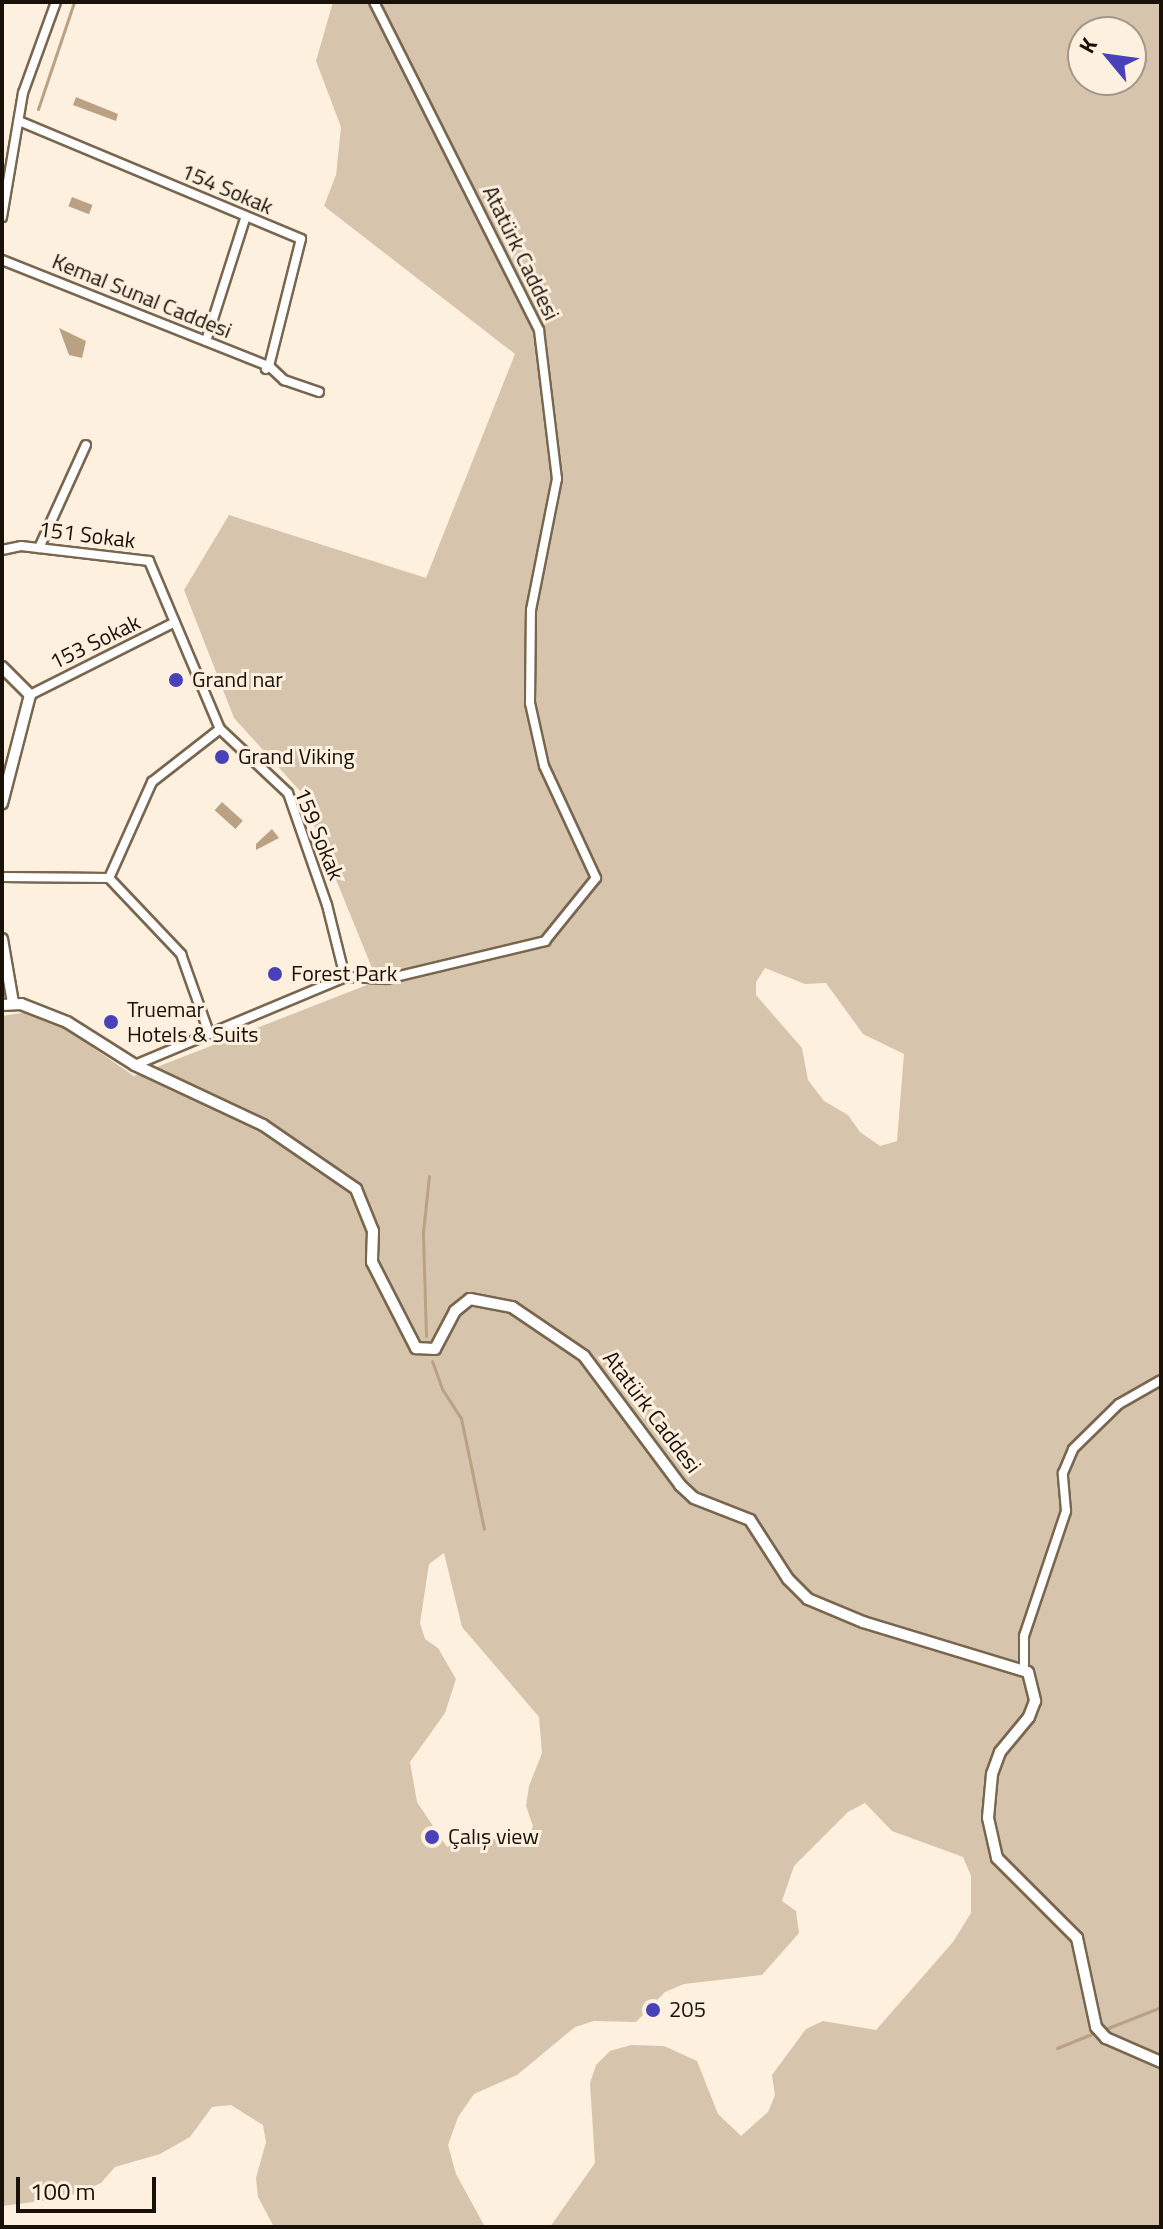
<!DOCTYPE html>
<html>
<head>
<meta charset="utf-8">
<style>
  body { margin:0 }
  #map { position:relative; width:1163px; height:2229px; overflow:hidden; background:#fdf0df; font-family:"Titillium Web",sans-serif }
  div>[style] { position:absolute }
  .green>* { inset:0; background:#d6c4ad }
  .water>* { inset:0; background:#baa183; transform-origin:0 0 }
  .stream>* { height:3px; margin:-1.5px; padding:0 1.5px; transform-origin:1.5px; border-radius:1.5px; background:#baa183 }
  .roads { filter:drop-shadow(2px 0 #79664e) drop-shadow(-2px 0 #79664e) drop-shadow(0 2px #79664e) drop-shadow(0 -2px #79664e) }
  .minor>* { height:8px; margin:-4px; padding:0 4px; transform-origin:4px; border-radius:4px; background:#fff }
  .tertiary>* { height:10px; margin:-5px; padding:0 5px; transform-origin:5px; border-radius:5px; background:#fff }
  .dots>* { width:22px; height:22px; translate:-50% -50%; box-sizing:border-box; border:4px solid #fdf0df; border-radius:50% }
  span { translate:-50% -50%; white-space:nowrap; text-align:center; line-height:1.15; -webkit-text-stroke:6px #fdf0df; paint-order:stroke }
  .street-label { font-size:22px; color:#191108 }
  .poi-label { font-size:22px; color:#191108 }
  .left { translate:0 -50%; text-align:left }
  .frame { position:absolute; inset:0; border:4px solid #191108; pointer-events:none }
  .north { position:absolute; left:1067px; top:16px; width:80px; height:80px; box-sizing:border-box; background:#fdf0df; border:2px solid #a29789; border-radius:50%; rotate:299deg; font-size:22px; font-weight:700; line-height:32px; text-align:center; color:#191108 }
  .north::after { content:''; display:block; margin:auto; width:28px; height:36px; background:#4841b7; clip-path:polygon(50% 0,100% 100%,50% 72%,0 100%) }
  .scale { position:absolute; left:16px; top:2177px; width:140px; height:36px; box-sizing:border-box; border:4px solid #191108; border-top:0; padding-left:10px; font-size:24px; line-height:28px; white-space:nowrap; color:#191108; -webkit-text-stroke:6px #fdf0df; paint-order:stroke }
</style>
</head>
<body>
<div id="map">
  <div class="green">
    <div style="clip-path:polygon(evenodd,333px 2px,1161px 2px,1161px 2227px,550px 2227px,595px 2163px,590px 2083px,596px 2065px,610px 2051px,631px 2045px,664px 2046px,697px 2061px,718px 2114px,741px 2136px,768px 2112px,775px 2095px,772px 2075px,806px 2029px,823px 2021px,876px 2030px,953px 1942px,971px 1913px,971px 1876px,963px 1857px,892px 1831px,865px 1803px,848px 1812px,794px 1866px,782px 1901px,796px 1911px,799px 1933px,762px 1975px,684px 1984px,665px 1992px,636px 2022px,594px 2021px,575px 2027px,517px 2075px,474px 2094px,458px 2117px,448px 2145px,456px 2174px,485px 2227px,274px 2227px,258px 2197px,256px 2178px,266px 2142px,263px 2125px,231px 2105px,212px 2107px,190px 2137px,160px 2154px,115px 2167px,101px 2183px,65px 2198px,2px 2206px,2px 1016px,28px 1012px,57px 1023px,134px 1076px,372px 983px,374px 973px,300px 791px,234px 718px,184px 590px,229px 515px,426px 578px,515px 354px,324px 206px,336px 175px,341px 127px,316px 61px,333px 2px,1083px 32px,1131px 32px,1131px 80px,1083px 80px,1083px 32px,333px 2px,765px 968px,805px 984px,826px 983px,863px 1034px,904px 1054px,897px 1141px,880px 1146px,860px 1132px,848px 1115px,824px 1101px,808px 1080px,802px 1048px,756px 995px,756px 982px,765px 968px,333px 2px,444px 1553px,462px 1627px,539px 1717px,542px 1753px,529px 1786px,526px 1806px,533px 1826px,526px 1841px,510px 1844px,479px 1834px,447px 1847px,417px 1802px,410px 1762px,445px 1713px,456px 1679px,438px 1648px,425px 1639px,420px 1623px,429px 1564px,444px 1553px)"></div>
  </div>
  <div class="water">
    <div style="clip-path:polygon(76px 97px,118px 114px,116px 121px,73px 105px)"></div>
    <div style="left:72px;top:197px;width:22px;height:10px;rotate:21deg"></div>
    <div style="clip-path:polygon(59px 328px,86px 341px,82px 358px,69px 355px)"></div>
    <div style="left:222px;top:802px;width:28px;height:11px;rotate:42deg"></div>
    <div style="clip-path:polygon(272px 829px,279px 838px,256px 850px,256px 844px)"></div>
  </div>
  <div class="stream">
    <div style="left:38px;top:109px;width:113px;rotate:-71.4deg"></div>
    <div style="left:426px;top:1336px;width:104px;rotate:-91.7deg"></div>
    <div style="left:423px;top:1232px;width:56px;rotate:-83.9deg"></div>
    <div style="left:432px;top:1361px;width:30px;rotate:70deg"></div>
    <div style="left:442px;top:1389px;width:35px;rotate:57deg"></div>
    <div style="left:461px;top:1418px;width:113px;rotate:78.3deg"></div>
    <div style="left:1108px;top:2028px;width:57px;rotate:-21.6deg"></div>
    <div style="left:1057px;top:2048px;width:38px;rotate:-22deg"></div>
  </div>
  <div class="roads">
    <div class="minor">
      <div style="left:2px;top:217px;width:126px;rotate:-80.4deg"></div>
      <div style="left:23px;top:93px;width:97px;rotate:-70.1deg"></div>
      <div style="left:2px;top:260px;width:287px;rotate:21.7deg"></div>
      <div style="left:269px;top:366px;width:131px;rotate:-75.9deg"></div>
      <div style="left:301px;top:239px;width:306px;rotate:-157.3deg"></div>
      <div style="left:206px;top:341px;width:131px;rotate:-72.3deg"></div>
      <div style="left:266px;top:369px;width:4px;rotate:-45deg"></div>
      <div style="left:269px;top:366px;width:21px;rotate:43deg"></div>
      <div style="left:284px;top:380px;width:37px;rotate:19deg"></div>
      <div style="left:39px;top:548px;width:113px;rotate:-65.5deg"></div>
      <div style="left:2px;top:550px;width:19px;rotate:-12deg"></div>
      <div style="left:21px;top:546px;width:129px;rotate:6.7deg"></div>
      <div style="left:149px;top:561px;width:182px;rotate:67.1deg"></div>
      <div style="left:220px;top:729px;width:86px;rotate:142.1deg"></div>
      <div style="left:152px;top:782px;width:105px;rotate:114.1deg"></div>
      <div style="left:30px;top:695px;width:162px;rotate:-26.7deg"></div>
      <div style="left:220px;top:729px;width:93px;rotate:43.3deg"></div>
      <div style="left:288px;top:793px;width:119px;rotate:70.8deg"></div>
      <div style="left:327px;top:905px;width:74px;rotate:76deg"></div>
      <div style="left:2px;top:877px;width:107px;rotate:0.5deg"></div>
      <div style="left:109px;top:878px;width:105px;rotate:46.5deg"></div>
      <div style="left:181px;top:954px;width:84px;rotate:70.5deg"></div>
      <div style="left:135px;top:1065px;width:228px;rotate:-22.7deg"></div>
      <div style="left:345px;top:977px;width:42px;rotate:2.7deg"></div>
      <div style="left:387px;top:979px;width:163px;rotate:-13.5deg"></div>
      <div style="left:545px;top:941px;width:81px;rotate:-51deg"></div>
      <div style="left:596px;top:878px;width:123px;rotate:-114.9deg"></div>
      <div style="left:544px;top:766px;width:65px;rotate:-102.5deg"></div>
      <div style="left:530px;top:703px;width:93px;rotate:-89.4deg"></div>
      <div style="left:531px;top:610px;width:134px;rotate:-78.8deg"></div>
      <div style="left:557px;top:479px;width:150px;rotate:-96.9deg"></div>
      <div style="left:539px;top:330px;width:367px;rotate:-116.7deg"></div>
      <div style="left:1024px;top:1670px;width:34px;rotate:-90deg"></div>
      <div style="left:1024px;top:1636px;width:132px;rotate:-71.4deg"></div>
      <div style="left:1066px;top:1511px;width:38px;rotate:-95deg"></div>
      <div style="left:1063px;top:1473px;width:26px;rotate:-67deg"></div>
      <div style="left:1073px;top:1449px;width:64px;rotate:-44.4deg"></div>
      <div style="left:1119px;top:1404px;width:48px;rotate:-29.7deg"></div>
    </div>
    <div class="tertiary">
      <div style="left:2px;top:667px;width:40px;rotate:45deg"></div>
      <div style="left:30px;top:695px;width:112px;rotate:104.5deg"></div>
      <div style="left:2px;top:939px;width:65px;rotate:80.2deg"></div>
      <div style="left:2px;top:1005px;width:19px;rotate:-3deg"></div>
      <div style="left:21px;top:1004px;width:49px;rotate:21.4deg"></div>
      <div style="left:67px;top:1022px;width:80px;rotate:32.3deg"></div>
      <div style="left:135px;top:1065px;width:141px;rotate:25.1deg"></div>
      <div style="left:263px;top:1125px;width:113px;rotate:34.5deg"></div>
      <div style="left:356px;top:1189px;width:45px;rotate:68deg"></div>
      <div style="left:373px;top:1231px;width:31px;rotate:92deg"></div>
      <div style="left:372px;top:1262px;width:97px;rotate:62.9deg"></div>
      <div style="left:416px;top:1348px;width:19px;rotate:3deg"></div>
      <div style="left:435px;top:1349px;width:43px;rotate:-62.2deg"></div>
      <div style="left:455px;top:1311px;width:19px;rotate:-39deg"></div>
      <div style="left:470px;top:1299px;width:43px;rotate:10.8deg"></div>
      <div style="left:512px;top:1307px;width:87px;rotate:34.2deg"></div>
      <div style="left:584px;top:1356px;width:161px;rotate:53.3deg"></div>
      <div style="left:680px;top:1485px;width:19px;rotate:43deg"></div>
      <div style="left:694px;top:1498px;width:60px;rotate:21.4deg"></div>
      <div style="left:750px;top:1520px;width:70px;rotate:57.2deg"></div>
      <div style="left:788px;top:1579px;width:28px;rotate:45deg"></div>
      <div style="left:808px;top:1599px;width:60px;rotate:22.7deg"></div>
      <div style="left:863px;top:1622px;width:172px;rotate:16.9deg"></div>
      <div style="left:1028px;top:1672px;width:30px;rotate:76deg"></div>
      <div style="left:1035px;top:1701px;width:17px;rotate:111deg"></div>
      <div style="left:1029px;top:1717px;width:45px;rotate:129.6deg"></div>
      <div style="left:1000px;top:1752px;width:23px;rotate:110deg"></div>
      <div style="left:992px;top:1774px;width:44px;rotate:95.2deg"></div>
      <div style="left:988px;top:1818px;width:41px;rotate:77.3deg"></div>
      <div style="left:997px;top:1858px;width:113px;rotate:45deg"></div>
      <div style="left:1077px;top:1938px;width:91px;rotate:77.9deg"></div>
      <div style="left:1096px;top:2027px;width:15px;rotate:48deg"></div>
      <div style="left:1106px;top:2038px;width:60px;rotate:23.6deg"></div>
    </div>
  </div>
  <div class="dots">
    <div style="left:176px;top:680px;background:#4841b7"></div>
    <div style="left:222px;top:757px;background:#4841b7"></div>
    <div style="left:275px;top:974px;background:#4841b7"></div>
    <div style="left:111px;top:1022px;background:#4841b7"></div>
    <div style="left:432px;top:1837px;background:#4841b7"></div>
    <div style="left:653px;top:2010px;background:#4841b7"></div>
  </div>
  <div class="street-label">
    <span style="left:227px;top:189px;rotate:23deg">154 Sokak</span>
    <span style="left:521px;top:253px;rotate:64deg">Atatürk Caddesi</span>
    <span style="left:142px;top:296px;rotate:22deg">Kemal Sunal Caddesi</span>
    <span style="left:87px;top:535px;rotate:7deg">151 Sokak</span>
    <span style="left:95px;top:642px;rotate:-26deg">153 Sokak</span>
    <span style="left:319px;top:834px;rotate:68deg">159 Sokak</span>
    <span style="left:652px;top:1412px;rotate:53deg">Atatürk Caddesi</span>
  </div>
  <div class="poi-label">
    <span class="left" style="left:192px;top:680px">Grand nar</span>
    <span class="left" style="left:238px;top:757px">Grand Viking</span>
    <span class="left" style="left:291px;top:974px">Forest Park</span>
    <span class="left" style="left:127px;top:1022px">Truemar<br>Hotels &amp; Suits</span>
    <span class="left" style="left:448px;top:1837px">Çalış view</span>
    <span class="left" style="left:669px;top:2010px">205</span>
  </div>
  <div class="frame"></div>
  <div class="north">K</div>
  <div class="scale">100 m</div>
</div>
</body>
</html>
